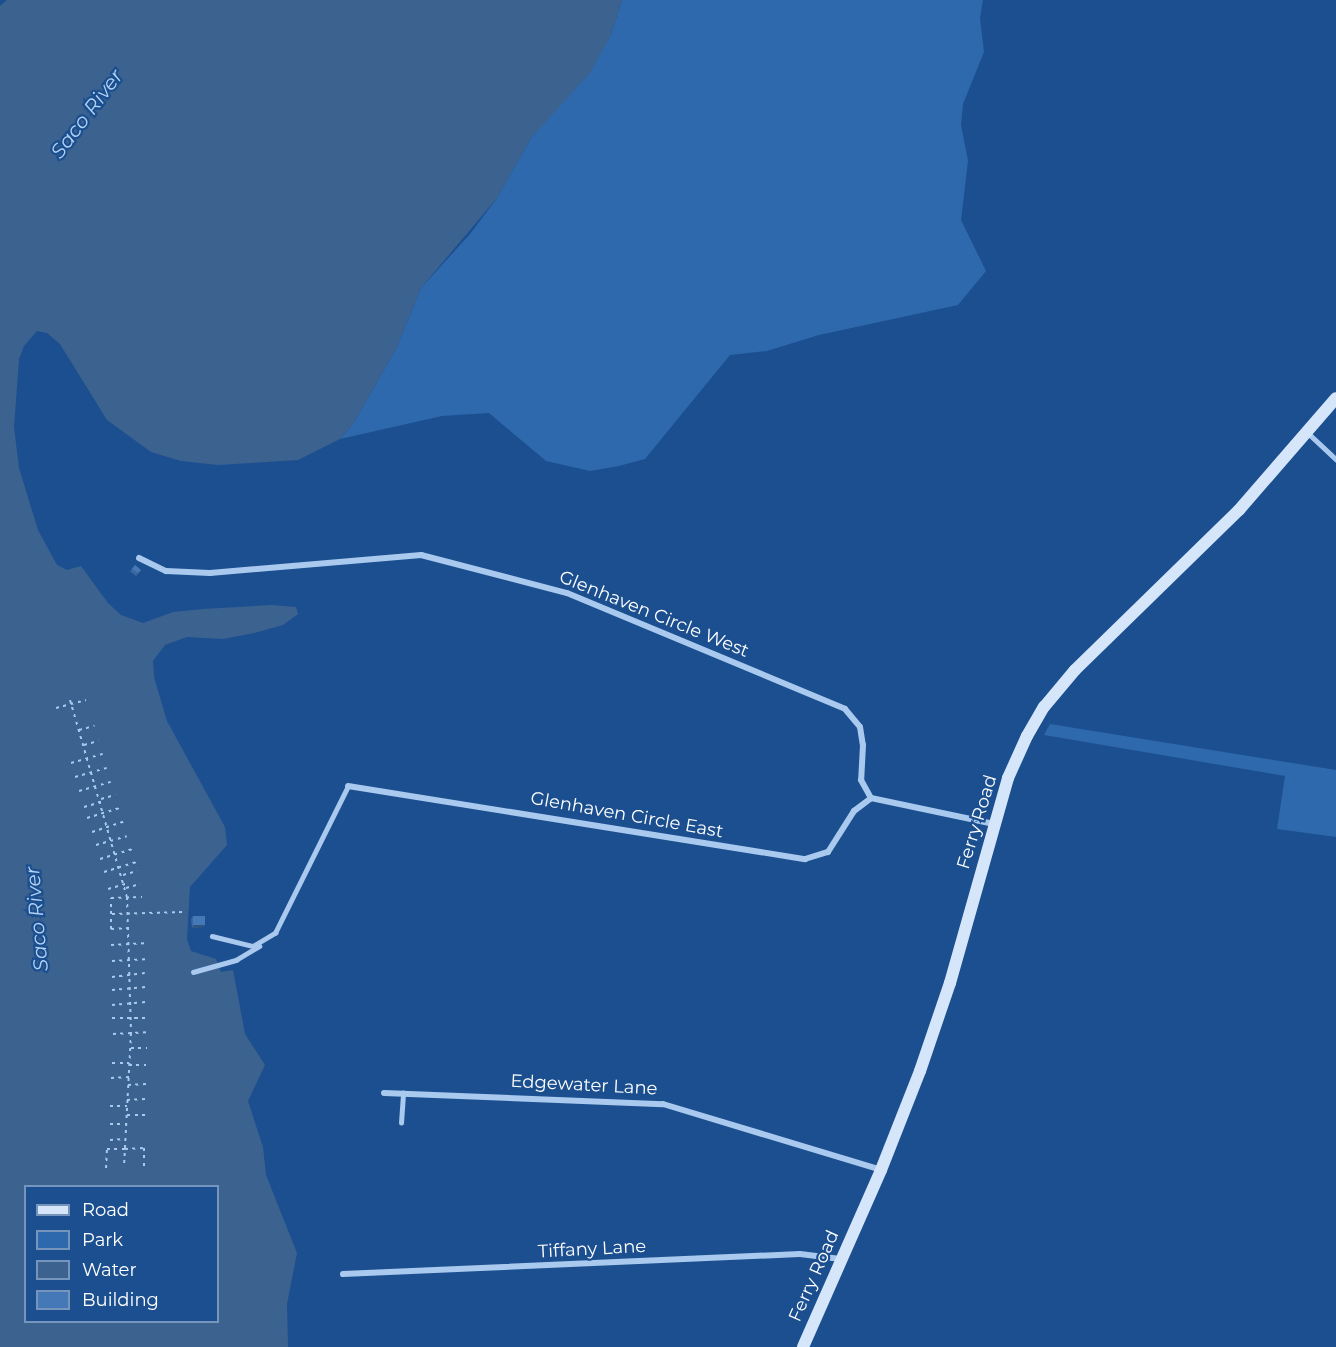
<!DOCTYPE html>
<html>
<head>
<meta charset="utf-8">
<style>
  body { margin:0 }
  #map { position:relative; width:1336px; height:1347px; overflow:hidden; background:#1b4f8f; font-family:Montserrat,sans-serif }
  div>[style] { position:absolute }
  .green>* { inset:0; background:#2e69ad }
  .water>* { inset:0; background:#3c6290 }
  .path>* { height:2px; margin-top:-1px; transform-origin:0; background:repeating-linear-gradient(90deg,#a9c9ee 0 3px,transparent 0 7.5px) }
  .lane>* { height:4.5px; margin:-2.25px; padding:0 2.25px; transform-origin:2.25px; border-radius:2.25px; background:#a9c9ee }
  .street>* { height:6px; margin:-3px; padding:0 3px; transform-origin:3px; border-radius:3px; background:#a9c9ee }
  .secondary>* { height:12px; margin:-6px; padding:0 6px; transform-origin:6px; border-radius:6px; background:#d6e6fa }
  .wall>* { inset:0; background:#3a679d; transform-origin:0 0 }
  .shaded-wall>* { inset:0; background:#305480 }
  .building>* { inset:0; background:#4478b7; transform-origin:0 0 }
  span { translate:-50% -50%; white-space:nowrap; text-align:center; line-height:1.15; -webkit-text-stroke:4.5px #1b4f8f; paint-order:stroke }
  .street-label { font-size:18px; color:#fff }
  .water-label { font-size:20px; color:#b5d3f5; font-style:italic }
  .legend { position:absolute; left:24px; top:1185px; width:195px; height:138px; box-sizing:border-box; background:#1b4f8f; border:2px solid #7695bc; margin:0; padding:8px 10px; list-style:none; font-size:18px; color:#fff }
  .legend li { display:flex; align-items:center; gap:12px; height:30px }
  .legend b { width:30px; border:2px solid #7695bc }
</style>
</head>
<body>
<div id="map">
  <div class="green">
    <div style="clip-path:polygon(622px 0,983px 0,980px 18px,984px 52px,963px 104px,961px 125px,968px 161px,961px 220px,986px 271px,958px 305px,819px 335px,767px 351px,730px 355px,645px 459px,619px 466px,590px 471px,546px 461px,489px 413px,442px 416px,340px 439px,353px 424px,397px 347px,421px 288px,470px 234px,497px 198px,531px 138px,610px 37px)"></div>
    <div style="clip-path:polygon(1050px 724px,1336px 770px,1336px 837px,1277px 829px,1285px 776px,1044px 735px)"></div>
  </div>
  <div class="water">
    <div style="clip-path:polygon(evenodd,7px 0,622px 0,610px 37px,590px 73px,531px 138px,497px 198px,421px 288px,397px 347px,353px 424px,340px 439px,298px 460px,218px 465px,181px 461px,151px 452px,107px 420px,60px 344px,47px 333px,37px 331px,24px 346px,19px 359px,14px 427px,19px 468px,38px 530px,57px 565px,67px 570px,81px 566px,108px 603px,121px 615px,143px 623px,173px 612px,203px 609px,271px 605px,296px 607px,298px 614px,283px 625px,254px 633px,223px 639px,187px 637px,165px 645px,153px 661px,154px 677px,167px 721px,225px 827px,227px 845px,190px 887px,187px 939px,191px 951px,216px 959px,221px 972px,233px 970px,245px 1034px,265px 1065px,248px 1101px,263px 1147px,266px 1175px,297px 1253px,287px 1304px,288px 1347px,0 1347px,0 6px,7px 0,26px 1186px,218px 1186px,218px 1322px,26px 1322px,26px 1186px)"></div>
  </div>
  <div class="path">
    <div style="left:70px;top:700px;width:205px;rotate:73.9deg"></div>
    <div style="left:127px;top:897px;width:136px;rotate:88.3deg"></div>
    <div style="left:131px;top:1033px;width:134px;rotate:93deg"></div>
    <div style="left:56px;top:708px;width:31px;rotate:-15deg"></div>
    <div style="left:79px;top:730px;width:16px;rotate:-15deg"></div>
    <div style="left:84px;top:745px;width:15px;rotate:-16deg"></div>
    <div style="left:71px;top:763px;width:33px;rotate:-16deg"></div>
    <div style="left:75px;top:777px;width:33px;rotate:-16deg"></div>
    <div style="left:79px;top:791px;width:33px;rotate:-16deg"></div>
    <div style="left:101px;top:799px;width:15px;rotate:-16deg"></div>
    <div style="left:84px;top:807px;width:18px;rotate:-16deg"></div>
    <div style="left:87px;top:818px;width:34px;rotate:-17deg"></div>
    <div style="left:92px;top:832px;width:33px;rotate:-18deg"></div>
    <div style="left:96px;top:845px;width:32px;rotate:-16deg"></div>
    <div style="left:100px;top:859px;width:34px;rotate:-17deg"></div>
    <div style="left:104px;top:872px;width:34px;rotate:-17deg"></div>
    <div style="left:123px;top:875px;width:15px;rotate:-16deg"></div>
    <div style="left:126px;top:888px;width:15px;rotate:-16deg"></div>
    <div style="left:108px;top:889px;width:18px;rotate:-16deg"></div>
    <div style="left:112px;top:914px;width:72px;rotate:-1.6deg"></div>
    <div style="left:129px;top:928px;width:18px;rotate:177deg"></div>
    <div style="left:111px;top:929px;width:31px;rotate:-90deg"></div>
    <div style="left:111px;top:898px;width:31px;rotate:-2deg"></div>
    <div style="left:111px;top:945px;width:33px;rotate:-3deg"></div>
    <div style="left:112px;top:961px;width:33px;rotate:-3deg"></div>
    <div style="left:112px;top:977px;width:33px;rotate:-7deg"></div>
    <div style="left:112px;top:990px;width:34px;rotate:-5deg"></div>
    <div style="left:112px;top:1005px;width:34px;rotate:-5deg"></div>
    <div style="left:112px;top:1018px;width:34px"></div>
    <div style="left:113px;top:1034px;width:34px;rotate:-3deg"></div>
    <div style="left:131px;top:1048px;width:16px"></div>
    <div style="left:112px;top:1063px;width:17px"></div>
    <div style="left:129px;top:1065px;width:17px"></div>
    <div style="left:111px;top:1078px;width:18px;rotate:-3deg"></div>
    <div style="left:128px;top:1085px;width:18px;rotate:-3deg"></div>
    <div style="left:127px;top:1100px;width:18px;rotate:-3deg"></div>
    <div style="left:110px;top:1106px;width:17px"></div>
    <div style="left:127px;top:1115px;width:18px"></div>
    <div style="left:110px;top:1124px;width:16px"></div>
    <div style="left:110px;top:1140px;width:15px;rotate:-4deg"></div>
    <div style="left:106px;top:1168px;width:19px;rotate:-87deg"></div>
    <div style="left:107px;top:1149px;width:18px"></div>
    <div style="left:125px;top:1149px;width:19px;rotate:-3deg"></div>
    <div style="left:144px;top:1148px;width:19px;rotate:90deg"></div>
  </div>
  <div class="lane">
    <div style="left:1307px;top:432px;width:40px;rotate:43deg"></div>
    <div style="left:212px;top:936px;width:42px;rotate:13.7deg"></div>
    <div style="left:253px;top:946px;width:26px;rotate:-31deg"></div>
    <div style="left:275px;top:933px;width:164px;rotate:-63.6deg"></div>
    <div style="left:193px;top:972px;width:45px;rotate:-15.6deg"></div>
    <div style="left:236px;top:960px;width:27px;rotate:-31deg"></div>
    <div style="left:401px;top:1123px;width:30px;rotate:-86deg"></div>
  </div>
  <div class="street">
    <div style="left:139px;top:558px;width:30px;rotate:26deg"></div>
    <div style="left:166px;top:571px;width:44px;rotate:2.6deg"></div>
    <div style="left:210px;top:573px;width:212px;rotate:-4.9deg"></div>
    <div style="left:421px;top:555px;width:151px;rotate:14.6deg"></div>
    <div style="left:567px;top:593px;width:301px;rotate:22.6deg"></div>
    <div style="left:845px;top:709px;width:23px;rotate:50deg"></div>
    <div style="left:860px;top:727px;width:18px;rotate:81deg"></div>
    <div style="left:863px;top:745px;width:35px;rotate:93deg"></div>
    <div style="left:861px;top:780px;width:21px;rotate:61deg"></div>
    <div style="left:348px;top:786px;width:463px;rotate:9.1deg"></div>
    <div style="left:805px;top:859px;width:24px;rotate:-17deg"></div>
    <div style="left:828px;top:852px;width:49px;rotate:-57.6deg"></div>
    <div style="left:854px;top:811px;width:21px;rotate:-37deg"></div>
    <div style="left:871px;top:798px;width:126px;rotate:11.9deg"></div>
    <div style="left:384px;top:1093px;width:279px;rotate:2.3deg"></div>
    <div style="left:663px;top:1104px;width:228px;rotate:16.8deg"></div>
    <div style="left:343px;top:1274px;width:457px;rotate:-2.5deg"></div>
    <div style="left:800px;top:1254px;width:41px;rotate:7deg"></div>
  </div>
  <div class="secondary">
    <div style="left:803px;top:1347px;width:193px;rotate:-66.2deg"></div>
    <div style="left:881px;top:1170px;width:106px;rotate:-68.5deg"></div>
    <div style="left:920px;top:1071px;width:93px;rotate:-71.2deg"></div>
    <div style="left:950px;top:983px;width:213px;rotate:-74.2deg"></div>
    <div style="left:1008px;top:778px;width:46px;rotate:-65.7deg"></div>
    <div style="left:1027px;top:736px;width:34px;rotate:-60deg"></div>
    <div style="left:1044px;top:707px;width:48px;rotate:-50deg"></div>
    <div style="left:1075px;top:670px;width:229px;rotate:-44.3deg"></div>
    <div style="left:1239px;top:510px;width:148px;rotate:-49.1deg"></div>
  </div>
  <div class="wall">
    <div style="left:135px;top:565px;width:8px;height:8px;rotate:40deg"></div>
    <div style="clip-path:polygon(193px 916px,205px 925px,203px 927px,192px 928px,191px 919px)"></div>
  </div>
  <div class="shaded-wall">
    <div style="clip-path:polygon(194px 925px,205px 925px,203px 927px,192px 928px)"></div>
  </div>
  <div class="building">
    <div style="clip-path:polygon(135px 565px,141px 570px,138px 573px,132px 569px)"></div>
    <div style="left:193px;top:916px;width:12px;height:9px"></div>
  </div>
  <div class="street-label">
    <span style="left:654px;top:614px;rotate:22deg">Glenhaven Circle West</span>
    <span style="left:627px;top:815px;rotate:10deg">Glenhaven Circle East</span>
    <span style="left:977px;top:822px;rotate:-73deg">Ferry Road</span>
    <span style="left:584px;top:1085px;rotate:3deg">Edgewater Lane</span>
    <span style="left:592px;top:1249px;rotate:-3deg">Tiffany Lane</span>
    <span style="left:814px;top:1276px;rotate:-66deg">Ferry Road</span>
  </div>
  <div class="water-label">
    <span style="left:87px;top:114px;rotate:-53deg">Saco River</span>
    <span style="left:37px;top:919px;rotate:-95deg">Saco River</span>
  </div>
  <ul class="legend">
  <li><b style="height:8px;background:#d6e6fa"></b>Road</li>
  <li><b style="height:16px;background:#2e69ad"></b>Park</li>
  <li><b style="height:16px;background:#3c6290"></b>Water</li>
  <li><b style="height:16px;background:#4478b7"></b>Building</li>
  </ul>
</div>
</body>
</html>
